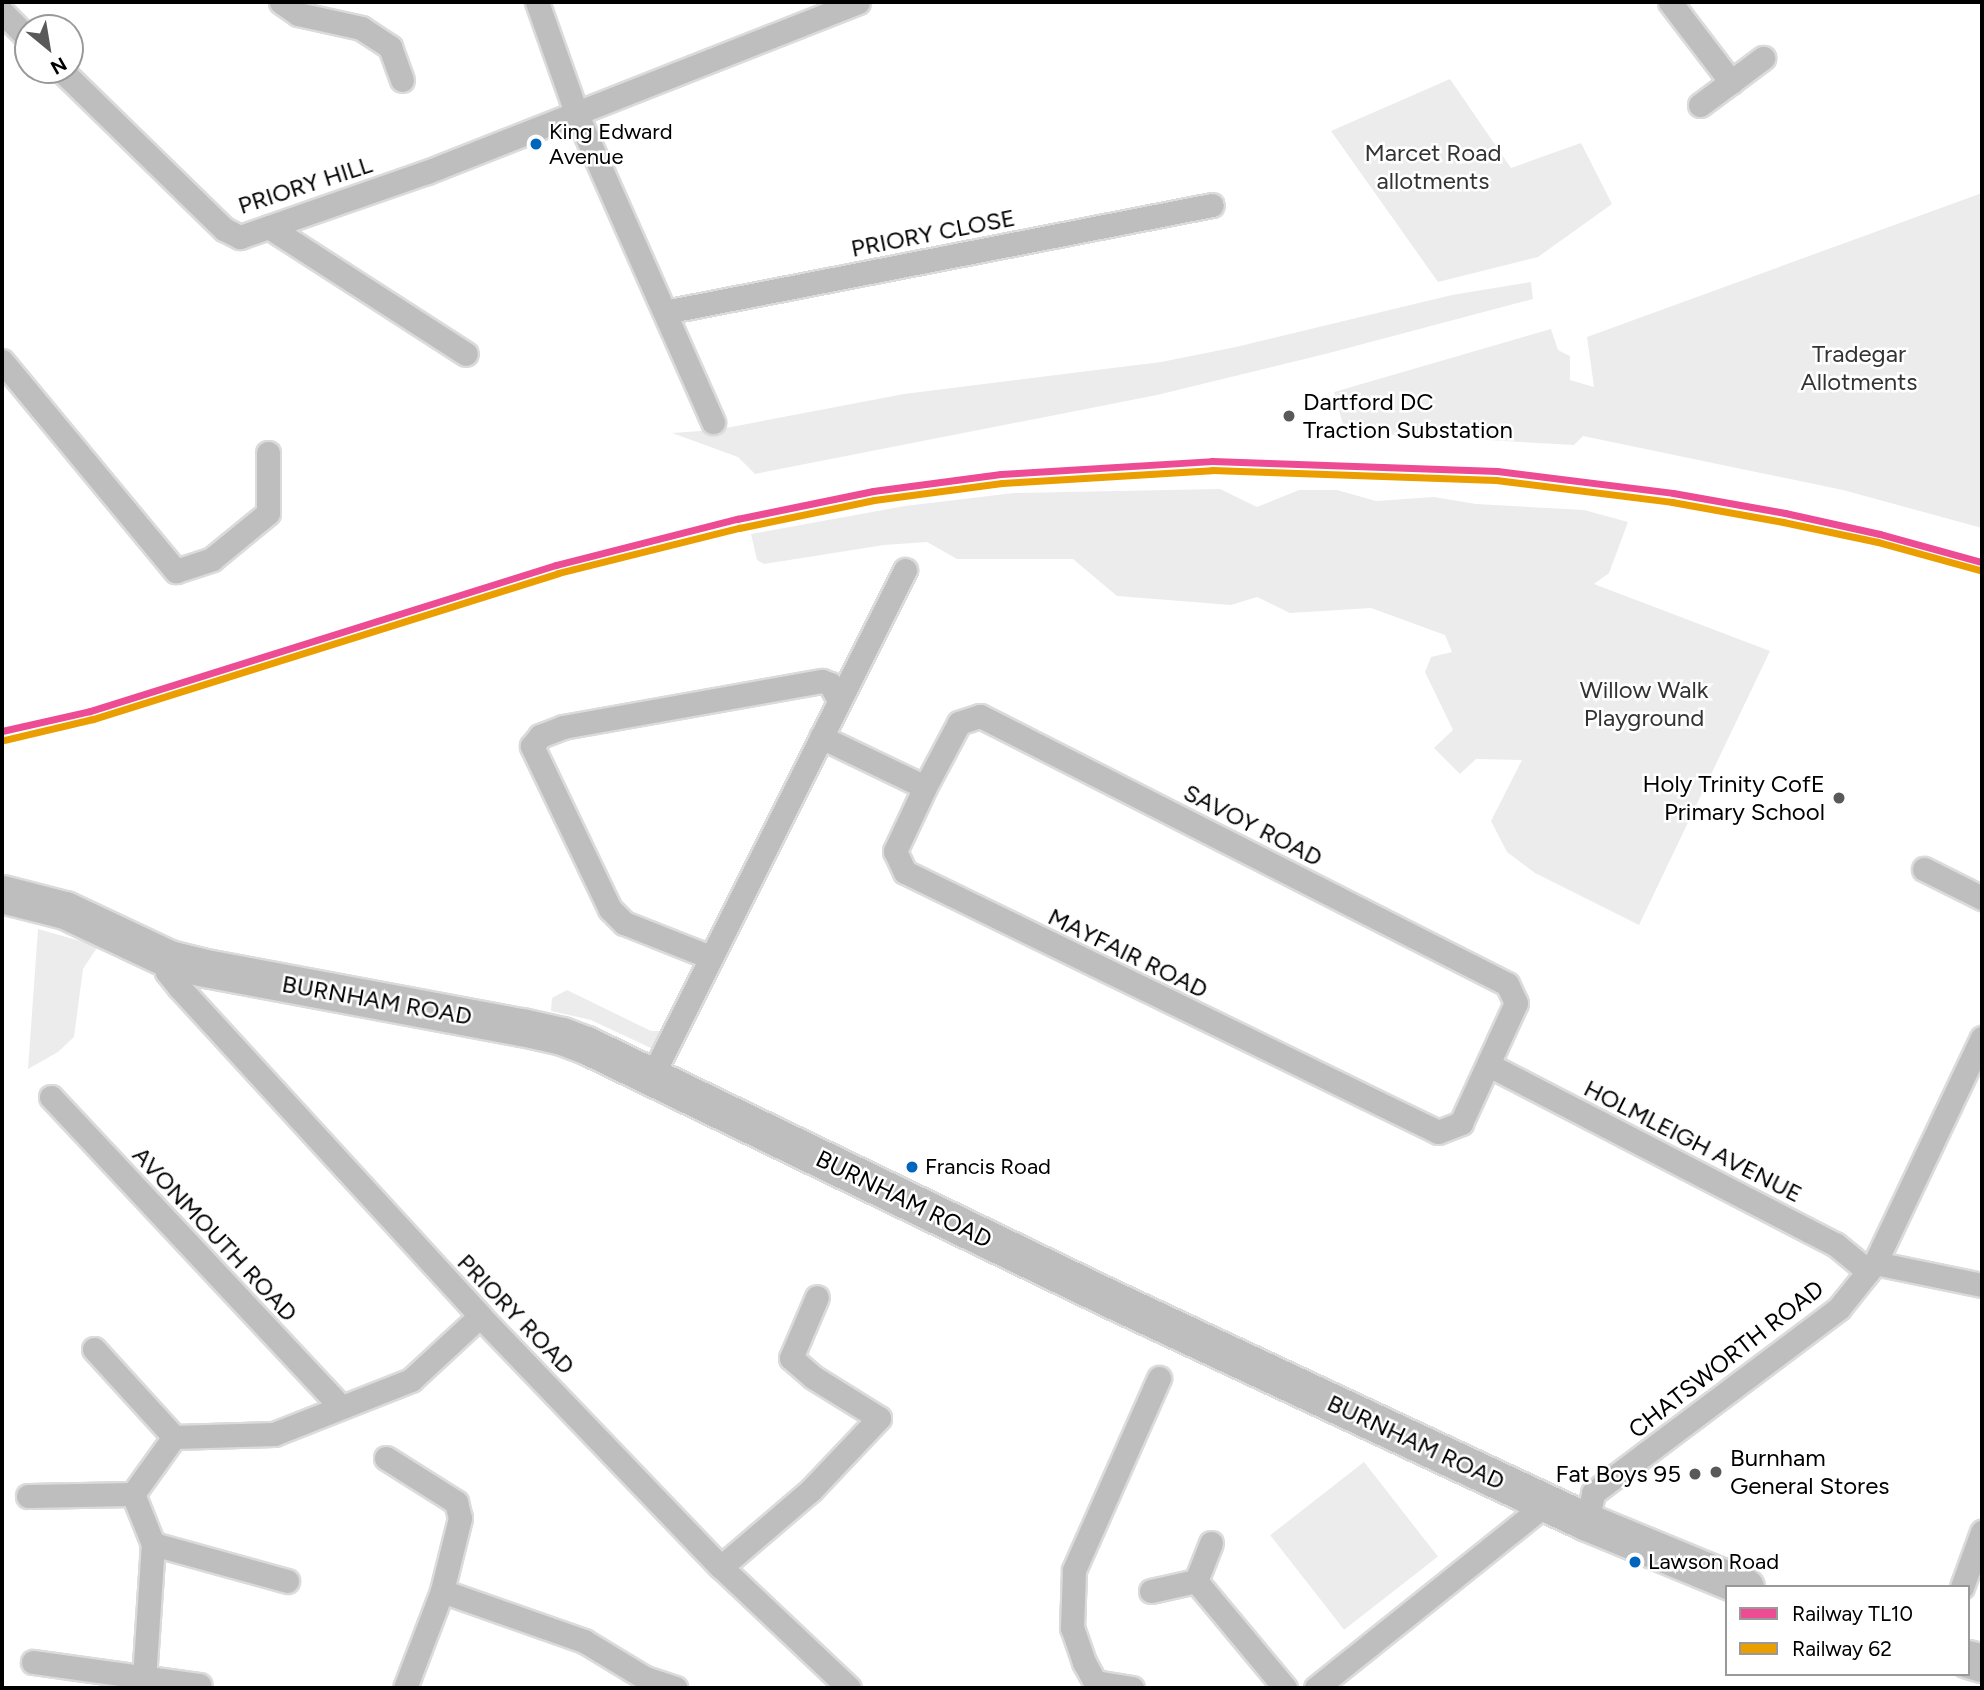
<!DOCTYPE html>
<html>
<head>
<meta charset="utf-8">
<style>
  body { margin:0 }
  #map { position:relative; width:1984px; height:1690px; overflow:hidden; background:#fff; font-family:Figtree,sans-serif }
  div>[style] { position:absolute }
  .green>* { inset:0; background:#ececec; transform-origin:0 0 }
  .roads { filter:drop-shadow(2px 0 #dbdbdb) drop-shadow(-2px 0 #dbdbdb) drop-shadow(0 2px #dbdbdb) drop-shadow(0 -2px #dbdbdb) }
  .street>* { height:23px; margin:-11.5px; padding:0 11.5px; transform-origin:11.5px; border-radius:11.5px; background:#bebebe }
  .primary>* { height:37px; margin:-18.5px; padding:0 18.5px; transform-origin:18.5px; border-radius:18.5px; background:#bebebe }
  .rail-1>* { height:7px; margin:-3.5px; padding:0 3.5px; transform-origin:3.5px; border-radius:3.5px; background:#ee4b95 }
  .rail-2>* { height:7px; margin:-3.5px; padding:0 3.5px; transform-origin:3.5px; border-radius:3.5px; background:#eb9e00 }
  .dots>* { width:19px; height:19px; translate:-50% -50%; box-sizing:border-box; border:4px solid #fff; border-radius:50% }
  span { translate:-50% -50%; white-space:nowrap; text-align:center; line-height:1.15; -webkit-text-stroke:5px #fff; paint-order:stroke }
  .bus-label { font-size:22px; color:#000 }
  .left { translate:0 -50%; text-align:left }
  .park-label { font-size:24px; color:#333 }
  .street-label { font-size:24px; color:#000 }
  .poi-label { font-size:24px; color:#000 }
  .right { translate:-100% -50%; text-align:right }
  .frame { position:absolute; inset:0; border:4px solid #000; pointer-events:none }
  .legend { position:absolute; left:1725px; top:1585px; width:245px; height:91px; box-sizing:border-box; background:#fff; border:2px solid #999; margin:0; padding:9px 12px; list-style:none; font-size:21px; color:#000 }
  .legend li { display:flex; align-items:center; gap:14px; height:35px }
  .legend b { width:35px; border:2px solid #999 }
  .north { position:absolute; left:14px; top:14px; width:70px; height:70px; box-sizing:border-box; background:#fff; border:2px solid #999; border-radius:50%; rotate:150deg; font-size:19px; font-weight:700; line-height:28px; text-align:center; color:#000 }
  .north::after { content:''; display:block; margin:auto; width:24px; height:32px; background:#595959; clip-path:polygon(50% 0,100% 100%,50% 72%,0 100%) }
</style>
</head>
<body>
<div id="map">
  <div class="green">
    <div style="clip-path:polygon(1450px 79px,1511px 168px,1581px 143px,1612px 204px,1538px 257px,1438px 282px,1331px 131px)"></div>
    <div style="clip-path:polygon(1982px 193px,1982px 528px,1843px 490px,1583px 436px,1574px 445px,1345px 432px,1334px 392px,1551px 329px,1558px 350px,1570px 356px,1570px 380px,1594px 387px,1587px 337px)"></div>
    <div style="clip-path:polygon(1531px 282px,1533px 299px,1329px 353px,1157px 395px,755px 474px,738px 457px,672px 433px,715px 430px,904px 394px,1161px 362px,1236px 347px,1452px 295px)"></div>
    <div style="clip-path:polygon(1220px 489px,1257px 507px,1299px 490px,1337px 490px,1376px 501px,1434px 497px,1476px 504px,1584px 510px,1628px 522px,1609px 573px,1594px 584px,1770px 651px,1639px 925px,1535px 873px,1507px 852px,1491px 821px,1522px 760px,1476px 759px,1460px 774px,1434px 748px,1453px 730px,1425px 672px,1431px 657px,1452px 652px,1445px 635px,1371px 608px,1290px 613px,1257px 597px,1231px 605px,1117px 596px,1073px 559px,957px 559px,927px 542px,884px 545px,764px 564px,757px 560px,751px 534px,905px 506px,1014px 493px)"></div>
    <div style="clip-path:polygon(38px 929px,98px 946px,83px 969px,74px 1037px,58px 1052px,28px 1069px)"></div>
    <div style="clip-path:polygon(567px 990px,651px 1031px,668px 1031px,655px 1050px,591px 1020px,551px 1011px,552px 998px)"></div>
    <div style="left:1364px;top:1462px;width:120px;height:119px;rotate:52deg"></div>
  </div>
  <div class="roads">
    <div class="street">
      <div style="left:281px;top:2px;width:21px;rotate:35deg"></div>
      <div style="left:298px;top:14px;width:65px;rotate:12.5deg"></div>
      <div style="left:361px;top:28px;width:35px;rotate:33deg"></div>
      <div style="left:390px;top:47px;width:35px;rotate:70deg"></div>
      <div style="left:537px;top:2px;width:120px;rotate:70.5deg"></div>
      <div style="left:577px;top:115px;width:336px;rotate:66.1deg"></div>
      <div style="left:1670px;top:2px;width:101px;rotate:52.7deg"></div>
      <div style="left:2px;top:12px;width:37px;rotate:45deg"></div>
      <div style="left:61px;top:70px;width:228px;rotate:44.3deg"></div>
      <div style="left:224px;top:229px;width:18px;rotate:27deg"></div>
      <div style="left:240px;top:237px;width:198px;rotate:-19.2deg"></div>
      <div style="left:427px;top:172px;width:463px;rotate:-21.5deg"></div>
      <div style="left:1700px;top:105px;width:79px;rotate:-36.7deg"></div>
      <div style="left:269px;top:227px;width:234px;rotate:32.8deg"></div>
      <div style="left:665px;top:312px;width:557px;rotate:-11.07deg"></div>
      <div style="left:2px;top:361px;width:273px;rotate:50.4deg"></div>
      <div style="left:176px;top:571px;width:38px;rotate:-18deg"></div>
      <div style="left:212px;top:559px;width:72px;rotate:-39.4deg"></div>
      <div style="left:268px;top:513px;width:60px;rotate:-90deg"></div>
      <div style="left:821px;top:737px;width:115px;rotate:25.7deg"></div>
      <div style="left:925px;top:787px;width:71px;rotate:115.1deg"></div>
      <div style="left:895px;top:851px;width:23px;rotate:65deg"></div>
      <div style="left:905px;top:872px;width:593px;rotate:26deg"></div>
      <div style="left:1438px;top:1132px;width:25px;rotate:-21deg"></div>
      <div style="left:1461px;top:1123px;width:132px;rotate:-65.4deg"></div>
      <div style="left:1516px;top:1003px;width:21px;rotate:-115deg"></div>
      <div style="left:1507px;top:984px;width:591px;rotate:-153.04deg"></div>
      <div style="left:980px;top:716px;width:22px;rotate:162deg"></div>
      <div style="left:959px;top:723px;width:72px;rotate:118deg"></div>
      <div style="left:1924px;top:869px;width:65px;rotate:26.6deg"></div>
      <div style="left:710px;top:957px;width:92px;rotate:-158.4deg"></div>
      <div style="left:624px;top:923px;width:20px;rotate:-135deg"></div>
      <div style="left:610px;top:909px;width:181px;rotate:-115.6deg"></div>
      <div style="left:532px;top:746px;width:13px;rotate:-51deg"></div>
      <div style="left:540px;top:736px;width:25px;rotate:-21deg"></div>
      <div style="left:563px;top:727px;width:263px;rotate:-10.1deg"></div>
      <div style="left:822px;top:681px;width:9px;rotate:21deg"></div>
      <div style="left:830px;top:684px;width:18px;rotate:61deg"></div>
      <div style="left:169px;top:959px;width:13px;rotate:99deg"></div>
      <div style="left:167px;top:972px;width:19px;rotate:51deg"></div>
      <div style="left:179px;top:987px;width:446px;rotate:47.5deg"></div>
      <div style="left:480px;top:1316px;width:348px;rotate:46.2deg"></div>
      <div style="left:721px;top:1567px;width:176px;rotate:43.4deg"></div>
      <div style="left:1489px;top:1065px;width:390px;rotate:27.4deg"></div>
      <div style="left:1835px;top:1244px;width:43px;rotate:39.3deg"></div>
      <div style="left:651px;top:1078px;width:568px;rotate:-63.43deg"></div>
      <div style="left:51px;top:1097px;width:424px;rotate:46.9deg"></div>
      <div style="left:1875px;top:1263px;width:109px;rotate:11.6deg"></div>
      <div style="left:94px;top:1349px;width:119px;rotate:47.7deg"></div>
      <div style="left:174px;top:1437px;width:100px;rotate:-1.7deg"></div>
      <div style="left:274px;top:1434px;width:147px;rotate:-21.5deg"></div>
      <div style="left:411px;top:1380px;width:94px;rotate:-42.8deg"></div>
      <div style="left:386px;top:1458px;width:83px;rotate:32.2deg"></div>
      <div style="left:456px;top:1502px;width:16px;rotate:76deg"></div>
      <div style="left:460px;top:1518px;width:75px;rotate:103.9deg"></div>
      <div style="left:442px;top:1591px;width:151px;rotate:19.4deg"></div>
      <div style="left:584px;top:1641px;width:71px;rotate:31.2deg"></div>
      <div style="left:645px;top:1678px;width:32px;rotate:18deg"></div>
      <div style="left:28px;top:1496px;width:105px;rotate:-1.1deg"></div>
      <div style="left:1587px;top:1522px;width:30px;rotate:-78deg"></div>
      <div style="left:1593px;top:1493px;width:308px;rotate:-36.9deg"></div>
      <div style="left:1839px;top:1308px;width:58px;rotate:-51.3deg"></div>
      <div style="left:1875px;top:1263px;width:249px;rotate:-64.6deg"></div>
      <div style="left:1211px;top:1543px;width:41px;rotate:111.5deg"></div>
      <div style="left:1196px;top:1581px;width:139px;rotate:50.2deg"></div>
      <div style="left:153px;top:1544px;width:139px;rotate:15.4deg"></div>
      <div style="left:721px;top:1567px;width:118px;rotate:-40.5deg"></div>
      <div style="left:811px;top:1490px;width:99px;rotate:-46.6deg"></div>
      <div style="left:879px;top:1418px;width:78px;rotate:-148.2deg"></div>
      <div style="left:813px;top:1377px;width:29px;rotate:-139deg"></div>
      <div style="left:791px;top:1358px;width:66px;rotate:-66.9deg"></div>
      <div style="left:1962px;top:1587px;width:59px;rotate:-70deg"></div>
      <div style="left:1151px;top:1591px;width:46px;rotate:-12.5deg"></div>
      <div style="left:33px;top:1662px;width:168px;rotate:7.9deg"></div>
      <div style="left:144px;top:1679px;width:135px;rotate:-86.2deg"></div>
      <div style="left:153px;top:1544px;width:54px;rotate:-111.8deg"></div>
      <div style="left:133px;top:1494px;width:70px;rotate:-54.3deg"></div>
      <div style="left:405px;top:1688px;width:104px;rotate:-69.1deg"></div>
      <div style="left:1132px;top:1688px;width:37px;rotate:-171deg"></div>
      <div style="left:1095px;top:1682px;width:23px;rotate:-119deg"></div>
      <div style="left:1084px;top:1662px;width:36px;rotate:-109deg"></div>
      <div style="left:1072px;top:1628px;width:58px;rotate:-88deg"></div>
      <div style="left:1074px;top:1570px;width:210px;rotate:-66.1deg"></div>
      <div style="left:1316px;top:1688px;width:296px;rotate:-38.7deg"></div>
    </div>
    <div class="primary">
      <div style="left:2px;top:894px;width:65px;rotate:14.3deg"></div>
      <div style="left:65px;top:910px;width:115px;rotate:25.2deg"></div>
      <div style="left:169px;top:959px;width:32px;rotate:14deg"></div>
      <div style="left:200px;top:967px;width:328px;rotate:10.6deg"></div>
      <div style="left:522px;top:1027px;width:41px;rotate:12.7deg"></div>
      <div style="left:562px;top:1036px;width:26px;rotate:21deg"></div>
      <div style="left:586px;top:1045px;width:583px;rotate:25.82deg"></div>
      <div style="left:1111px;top:1299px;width:526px;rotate:25.1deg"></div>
      <div style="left:1587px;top:1522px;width:171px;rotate:22.4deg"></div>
      <div style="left:1968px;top:1659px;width:15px;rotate:16deg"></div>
    </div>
  </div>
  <div class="rail-1">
    <div style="left:2px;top:731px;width:90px;rotate:-12.8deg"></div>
    <div style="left:90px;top:711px;width:488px;rotate:-17.4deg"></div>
    <div style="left:556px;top:565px;width:187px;rotate:-14.3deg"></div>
    <div style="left:737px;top:519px;width:139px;rotate:-11.6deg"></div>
    <div style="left:873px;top:491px;width:129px;rotate:-7.6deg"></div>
    <div style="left:1001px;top:474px;width:211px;rotate:-3.5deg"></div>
    <div style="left:1212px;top:461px;width:285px;rotate:2deg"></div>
    <div style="left:1497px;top:471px;width:177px;rotate:7.1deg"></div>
    <div style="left:1673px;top:493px;width:114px;rotate:10.1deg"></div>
    <div style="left:1785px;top:513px;width:97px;rotate:12.5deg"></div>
    <div style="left:1880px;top:534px;width:106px;rotate:15.4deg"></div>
  </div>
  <div class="rail-2">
    <div style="left:4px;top:740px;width:91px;rotate:-13.3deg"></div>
    <div style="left:93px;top:719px;width:487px;rotate:-17.4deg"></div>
    <div style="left:558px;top:573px;width:187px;rotate:-14deg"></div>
    <div style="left:739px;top:528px;width:138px;rotate:-11.7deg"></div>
    <div style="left:874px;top:500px;width:129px;rotate:-7.6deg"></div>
    <div style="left:1002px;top:483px;width:210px;rotate:-3.5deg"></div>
    <div style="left:1212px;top:470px;width:284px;rotate:2deg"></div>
    <div style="left:1496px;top:480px;width:177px;rotate:7.1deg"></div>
    <div style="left:1672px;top:502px;width:113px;rotate:10.2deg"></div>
    <div style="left:1783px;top:522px;width:97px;rotate:11.9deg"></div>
    <div style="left:1878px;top:542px;width:106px;rotate:15.4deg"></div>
  </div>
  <div class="dots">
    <div style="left:536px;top:144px;background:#0065bd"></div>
    <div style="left:1289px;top:416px;background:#595959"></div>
    <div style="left:1839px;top:798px;background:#595959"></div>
    <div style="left:912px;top:1167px;background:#0065bd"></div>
    <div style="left:1716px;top:1472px;background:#595959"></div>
    <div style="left:1695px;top:1474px;background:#595959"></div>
    <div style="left:1635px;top:1562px;background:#0065bd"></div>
  </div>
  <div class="bus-label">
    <span class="left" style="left:549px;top:144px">King Edward<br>Avenue</span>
    <span class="left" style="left:925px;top:1167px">Francis Road</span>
    <span class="left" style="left:1648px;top:1562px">Lawson Road</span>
  </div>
  <div class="park-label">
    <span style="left:1433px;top:167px">Marcet Road<br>allotments</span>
    <span style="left:1859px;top:368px">Tradegar<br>Allotments</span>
    <span style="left:1644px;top:704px">Willow Walk<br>Playground</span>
  </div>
  <div class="street-label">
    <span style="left:305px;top:185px;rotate:-18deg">PRIORY HILL</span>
    <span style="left:933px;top:233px;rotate:-11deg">PRIORY CLOSE</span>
    <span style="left:1253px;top:825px;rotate:27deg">SAVOY ROAD</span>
    <span style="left:1128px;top:953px;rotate:26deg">MAYFAIR ROAD</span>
    <span style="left:377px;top:1000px;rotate:10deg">BURNHAM ROAD</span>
    <span style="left:1693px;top:1141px;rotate:27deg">HOLMLEIGH AVENUE</span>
    <span style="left:904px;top:1199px;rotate:26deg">BURNHAM ROAD</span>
    <span style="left:215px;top:1234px;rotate:47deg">AVONMOUTH ROAD</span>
    <span style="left:516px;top:1314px;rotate:46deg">PRIORY ROAD</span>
    <span style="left:1726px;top:1359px;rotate:-38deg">CHATSWORTH ROAD</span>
    <span style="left:1416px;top:1442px;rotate:25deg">BURNHAM ROAD</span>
  </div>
  <div class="poi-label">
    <span class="left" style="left:1303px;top:416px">Dartford DC<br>Traction Substation</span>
    <span class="right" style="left:1825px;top:798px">Holy Trinity CofE<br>Primary School</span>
    <span class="left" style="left:1730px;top:1472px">Burnham<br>General Stores</span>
    <span class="right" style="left:1681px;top:1474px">Fat Boys 95</span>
  </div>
  <div class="frame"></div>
  <ul class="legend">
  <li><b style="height:9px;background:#ee4b95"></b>Railway TL10</li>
  <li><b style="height:9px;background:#eb9e00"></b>Railway 62</li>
  </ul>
  <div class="north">N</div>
</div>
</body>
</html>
